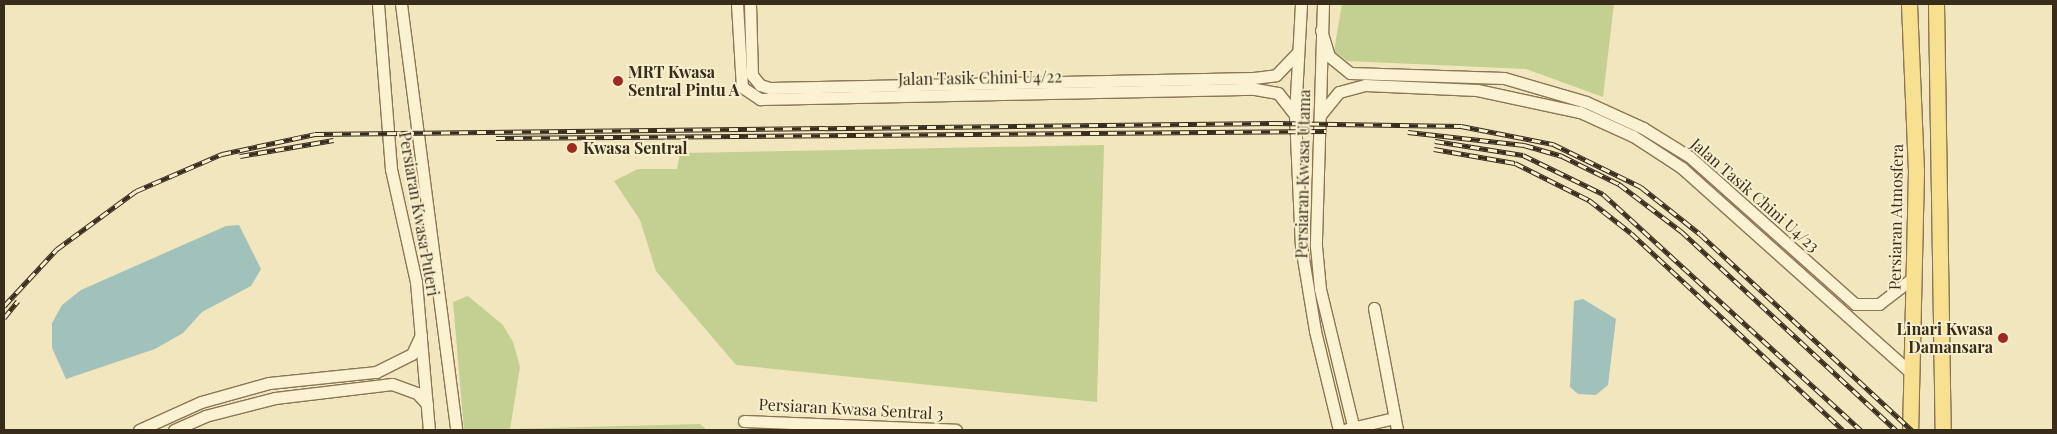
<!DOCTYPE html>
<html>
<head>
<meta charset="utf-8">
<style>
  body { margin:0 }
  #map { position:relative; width:2057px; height:434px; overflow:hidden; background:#f1e6bd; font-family:"Playfair Display",serif }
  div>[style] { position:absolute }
  .green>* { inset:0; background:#c3d091 }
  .water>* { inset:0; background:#a1c2bb }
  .roads { filter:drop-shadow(1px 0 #8a7655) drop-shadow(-1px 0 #8a7655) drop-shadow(0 1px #8a7655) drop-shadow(0 -1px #8a7655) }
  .minor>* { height:11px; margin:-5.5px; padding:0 5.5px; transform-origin:5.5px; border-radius:5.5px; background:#fbf2d1 }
  .major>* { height:15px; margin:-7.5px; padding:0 7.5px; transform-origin:7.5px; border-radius:7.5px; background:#f8e091 }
  .rail>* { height:5px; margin-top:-2.5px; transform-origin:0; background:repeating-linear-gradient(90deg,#f8efcd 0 9px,#382c1b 0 18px); box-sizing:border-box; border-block:1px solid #382c1b }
  .dots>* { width:14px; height:14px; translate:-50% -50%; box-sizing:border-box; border:2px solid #f8efcd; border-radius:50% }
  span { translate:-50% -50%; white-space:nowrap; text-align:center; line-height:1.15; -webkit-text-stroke:4px #f8efcd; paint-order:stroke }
  .poi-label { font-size:16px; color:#382c1b; font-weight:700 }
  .left { translate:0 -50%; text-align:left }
  .right { translate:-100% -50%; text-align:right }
  .street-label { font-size:16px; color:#382c1b }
  .frame { position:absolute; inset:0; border:5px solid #382c1b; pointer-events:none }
</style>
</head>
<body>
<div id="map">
  <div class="green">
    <div style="clip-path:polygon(1342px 4px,1614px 4px,1603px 97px,1526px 69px,1347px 61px,1334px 51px)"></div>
    <div style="clip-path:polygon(1104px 145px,1097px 402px,736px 365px,656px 271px,640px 220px,614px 181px,638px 169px,677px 169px,680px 153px)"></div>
    <div style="clip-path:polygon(468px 296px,503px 325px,513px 342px,520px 367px,510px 429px,700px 424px,707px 430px,464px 430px,453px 302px)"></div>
  </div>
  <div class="water">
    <div style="clip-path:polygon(239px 225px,261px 269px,251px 286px,202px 312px,183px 333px,155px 349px,66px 379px,52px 348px,52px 323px,62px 305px,81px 290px,226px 226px)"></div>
    <div style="clip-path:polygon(1583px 299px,1616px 319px,1608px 385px,1596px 395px,1578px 394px,1570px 387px,1574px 301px)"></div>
  </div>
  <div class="roads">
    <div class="minor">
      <div style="left:378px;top:4px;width:166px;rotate:85.5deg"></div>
      <div style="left:391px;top:169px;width:116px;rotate:77.5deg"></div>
      <div style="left:416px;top:282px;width:149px;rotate:85deg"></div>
      <div style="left:401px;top:4px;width:430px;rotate:82.6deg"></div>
      <div style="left:737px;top:4px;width:83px;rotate:86.6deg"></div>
      <div style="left:742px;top:87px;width:22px;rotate:34deg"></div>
      <div style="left:760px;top:99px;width:495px;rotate:-1.2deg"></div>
      <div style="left:1255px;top:89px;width:23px;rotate:10deg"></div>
      <div style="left:1278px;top:93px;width:28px;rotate:52deg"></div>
      <div style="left:750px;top:4px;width:71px;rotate:88.4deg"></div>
      <div style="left:752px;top:75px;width:13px;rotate:51deg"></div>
      <div style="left:760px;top:85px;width:10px;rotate:17deg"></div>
      <div style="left:770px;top:88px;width:483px;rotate:-1.2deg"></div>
      <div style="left:1253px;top:78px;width:23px;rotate:-7deg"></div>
      <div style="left:1276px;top:75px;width:30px;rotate:-46deg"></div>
      <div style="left:1301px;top:4px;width:111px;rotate:93.1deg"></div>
      <div style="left:1295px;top:115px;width:131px;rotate:87.4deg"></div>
      <div style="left:1301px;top:246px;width:86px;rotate:80.6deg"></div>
      <div style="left:1315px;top:331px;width:102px;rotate:76.4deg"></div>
      <div style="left:1323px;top:4px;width:242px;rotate:91.7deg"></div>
      <div style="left:1316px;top:246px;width:43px;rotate:84.7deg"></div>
      <div style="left:1320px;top:289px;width:145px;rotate:76.4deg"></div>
      <div style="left:1321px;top:30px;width:27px;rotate:73deg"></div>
      <div style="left:1329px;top:56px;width:27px;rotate:39deg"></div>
      <div style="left:1350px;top:73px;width:154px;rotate:1.9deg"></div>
      <div style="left:1504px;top:78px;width:85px;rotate:16.3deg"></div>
      <div style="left:1586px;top:102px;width:63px;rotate:24.5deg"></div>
      <div style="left:1643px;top:128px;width:55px;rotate:31.7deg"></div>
      <div style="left:1690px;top:157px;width:221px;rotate:41.7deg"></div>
      <div style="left:1855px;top:304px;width:24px"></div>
      <div style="left:1879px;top:304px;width:44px;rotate:-37.6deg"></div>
      <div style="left:1321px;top:114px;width:28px;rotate:-51deg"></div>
      <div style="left:1339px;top:92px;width:27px;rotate:-15deg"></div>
      <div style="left:1365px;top:85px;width:112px;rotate:2.6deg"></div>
      <div style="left:1477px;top:90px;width:105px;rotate:12.1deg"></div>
      <div style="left:1580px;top:112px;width:58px;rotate:24.4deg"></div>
      <div style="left:1633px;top:136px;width:59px;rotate:33.1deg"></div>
      <div style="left:1682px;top:168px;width:303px;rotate:41.8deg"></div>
      <div style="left:1374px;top:308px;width:124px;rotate:79.3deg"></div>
      <div style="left:744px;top:421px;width:212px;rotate:2.4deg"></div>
      <div style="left:1347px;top:429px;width:48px;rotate:-13.2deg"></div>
      <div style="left:139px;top:430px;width:68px;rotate:-24.3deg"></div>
      <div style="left:201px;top:402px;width:71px;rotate:-15.6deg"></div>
      <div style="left:269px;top:383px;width:108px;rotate:-5.9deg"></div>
      <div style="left:376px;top:372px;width:40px;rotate:-26.6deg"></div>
      <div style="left:412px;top:354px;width:21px;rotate:-65deg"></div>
      <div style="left:174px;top:430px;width:34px;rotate:-24deg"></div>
      <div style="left:205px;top:416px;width:72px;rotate:-14.4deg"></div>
      <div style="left:275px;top:398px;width:118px;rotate:-6.8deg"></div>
      <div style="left:392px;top:384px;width:27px;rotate:20deg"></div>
      <div style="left:417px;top:393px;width:15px;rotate:48deg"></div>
    </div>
    <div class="major">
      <div style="left:1909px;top:4px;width:167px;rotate:87.6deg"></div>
      <div style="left:1916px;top:171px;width:259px;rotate:91.3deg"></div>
      <div style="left:1936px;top:4px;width:426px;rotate:89.1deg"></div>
    </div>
  </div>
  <div class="rail">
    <div style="left:1408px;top:132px;width:117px;rotate:6.4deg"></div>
    <div style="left:1524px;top:145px;width:40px;rotate:16deg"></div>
    <div style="left:1562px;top:156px;width:64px;rotate:26.2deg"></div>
    <div style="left:1619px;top:184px;width:78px;rotate:37.2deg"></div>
    <div style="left:1681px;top:231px;width:293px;rotate:42.8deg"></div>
    <div style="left:496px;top:138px;width:830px;rotate:-0.48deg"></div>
    <div style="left:1435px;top:141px;width:89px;rotate:9deg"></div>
    <div style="left:1523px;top:155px;width:89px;rotate:26deg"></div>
    <div style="left:1603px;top:194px;width:350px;rotate:42.5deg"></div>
    <div style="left:1434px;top:149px;width:82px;rotate:9.8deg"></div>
    <div style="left:1515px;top:163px;width:83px;rotate:26.6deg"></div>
    <div style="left:1589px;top:200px;width:53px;rotate:38.2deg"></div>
    <div style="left:1631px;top:233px;width:289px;rotate:42.9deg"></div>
    <div style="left:240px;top:156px;width:95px;rotate:-9.7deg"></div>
    <div style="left:4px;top:306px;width:78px;rotate:-47.1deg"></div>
    <div style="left:57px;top:249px;width:98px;rotate:-36.3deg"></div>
    <div style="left:136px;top:191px;width:94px;rotate:-23.3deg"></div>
    <div style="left:222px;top:154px;width:95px;rotate:-12.1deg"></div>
    <div style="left:315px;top:134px;width:959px;rotate:-0.66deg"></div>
    <div style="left:1274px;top:123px;width:187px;rotate:0.9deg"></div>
    <div style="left:1461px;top:126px;width:94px;rotate:11.1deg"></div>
    <div style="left:1553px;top:144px;width:98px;rotate:26deg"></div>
    <div style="left:1641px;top:187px;width:75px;rotate:38.5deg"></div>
    <div style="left:1700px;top:234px;width:289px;rotate:42.8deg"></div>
    <div style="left:4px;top:318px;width:22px;rotate:-51deg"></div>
  </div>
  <div class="dots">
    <div style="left:618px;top:81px;background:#9e2920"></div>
    <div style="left:572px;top:148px;background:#9e2920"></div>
    <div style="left:2003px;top:338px;background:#9e2920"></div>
  </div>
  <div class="poi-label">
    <span class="left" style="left:628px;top:81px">MRT Kwasa<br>Sentral Pintu A</span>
    <span class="left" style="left:583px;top:148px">Kwasa Sentral</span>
    <span class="right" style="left:1993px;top:338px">Linari Kwasa<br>Damansara</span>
  </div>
  <div class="street-label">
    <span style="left:980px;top:78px;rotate:-1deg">Jalan Tasik Chini U4/22</span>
    <span style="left:1303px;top:174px;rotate:-89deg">Persiaran Kwasa Utama</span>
    <span style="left:1755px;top:195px;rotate:41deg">Jalan Tasik Chini U4/23</span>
    <span style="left:419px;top:214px;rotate:80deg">Persiaran Kwasa Puteri</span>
    <span style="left:1896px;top:217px;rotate:-89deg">Persiaran Atmosfera</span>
    <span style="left:851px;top:409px;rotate:3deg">Persiaran Kwasa Sentral 3</span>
  </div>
  <div class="frame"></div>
</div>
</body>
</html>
